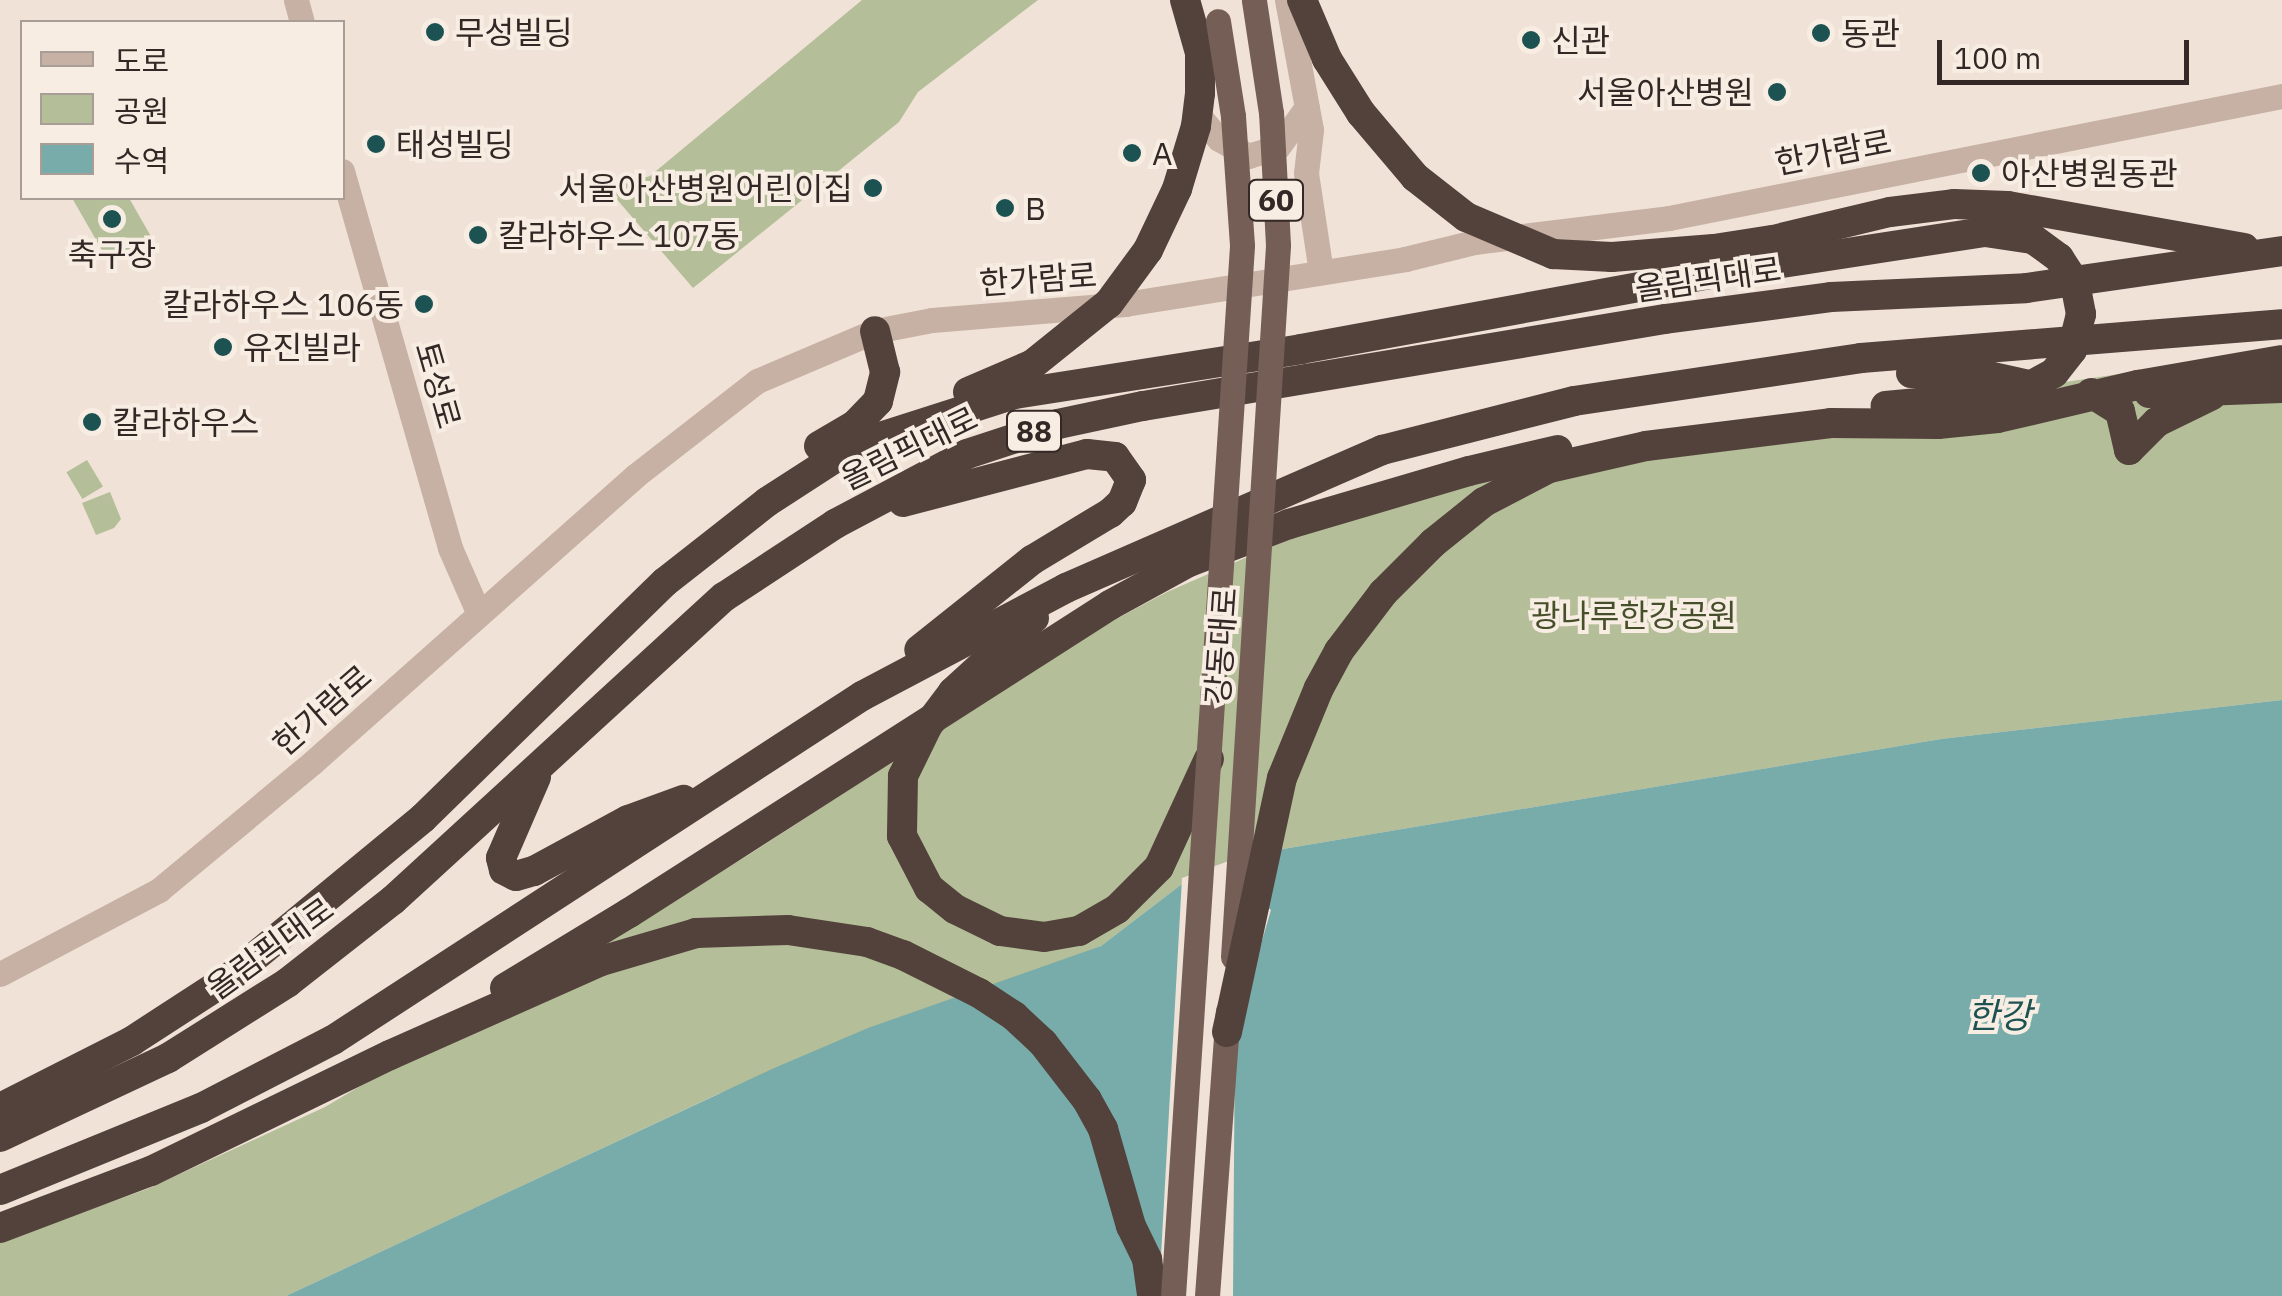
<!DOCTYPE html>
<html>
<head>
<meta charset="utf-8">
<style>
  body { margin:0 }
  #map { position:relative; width:2282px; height:1296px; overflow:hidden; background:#f0e2d7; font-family:"IBM Plex Sans","Noto Sans KR",sans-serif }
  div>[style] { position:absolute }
  .green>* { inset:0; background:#b4be98; transform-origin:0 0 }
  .water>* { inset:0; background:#77acaa }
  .pier>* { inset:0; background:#f0e2d7 }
  .minor>* { height:25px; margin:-12.5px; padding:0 12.5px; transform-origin:12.5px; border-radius:12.5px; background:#c7b1a4 }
  .highway>* { height:30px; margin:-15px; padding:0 15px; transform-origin:15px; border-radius:15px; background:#53423c }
  .major-bridge>* { height:25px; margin:-12.5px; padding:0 12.5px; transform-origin:12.5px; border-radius:12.5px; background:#745e56 }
  .highway-bridge>* { height:30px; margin:-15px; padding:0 15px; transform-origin:15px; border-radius:15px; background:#53423c }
  .dots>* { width:28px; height:28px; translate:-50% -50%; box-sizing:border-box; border:5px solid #f8ede3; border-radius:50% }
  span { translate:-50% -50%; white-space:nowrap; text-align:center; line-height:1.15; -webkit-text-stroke:8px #f8ede3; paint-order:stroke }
  .shield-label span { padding:2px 8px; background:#f8ede3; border:2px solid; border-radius:8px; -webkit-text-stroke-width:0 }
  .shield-label { font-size:30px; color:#332825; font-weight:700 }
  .poi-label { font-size:32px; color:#332825 }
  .left { translate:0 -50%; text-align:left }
  .right { translate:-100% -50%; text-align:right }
  .street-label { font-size:32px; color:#332825 }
  .park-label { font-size:32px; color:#45502a }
  .water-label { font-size:35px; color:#1c5252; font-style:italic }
  .legend { position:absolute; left:20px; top:20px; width:325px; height:180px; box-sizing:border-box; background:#f8ede3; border:2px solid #a99e97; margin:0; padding:12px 18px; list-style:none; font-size:30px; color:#332825 }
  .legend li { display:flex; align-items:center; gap:20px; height:50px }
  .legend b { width:50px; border:2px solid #a99e97 }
  .scale { position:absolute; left:1937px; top:40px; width:252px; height:45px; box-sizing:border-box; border:5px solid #332825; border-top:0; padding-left:12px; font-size:30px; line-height:35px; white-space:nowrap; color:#332825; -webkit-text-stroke:8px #f8ede3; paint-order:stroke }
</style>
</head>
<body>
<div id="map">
  <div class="green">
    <div style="clip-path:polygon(862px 0,1038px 0,918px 92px,899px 122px,693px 288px,608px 189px,650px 176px)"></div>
    <div style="clip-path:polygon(72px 198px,129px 198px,153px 240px,110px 264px)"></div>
    <div style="clip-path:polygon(2282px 357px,2282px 700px,1941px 739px,1271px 851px,1182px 884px,1101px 946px,718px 1094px,286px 1296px,0 1296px,0 1242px,147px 1189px,325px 1107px,750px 854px,1086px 635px,1167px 592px,1348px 513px,1473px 470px,2139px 371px)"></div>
    <div style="left:87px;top:460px;width:31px;height:24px;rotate:59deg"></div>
    <div style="clip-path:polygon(110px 492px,121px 519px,114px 528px,96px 535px,82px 503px)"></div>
  </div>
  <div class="water">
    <div style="clip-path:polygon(2282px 700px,2282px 1296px,286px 1296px,772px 1069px,868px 1028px,1101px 946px,1182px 884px,1271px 851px,1941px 739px)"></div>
  </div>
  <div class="pier">
    <div style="clip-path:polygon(1248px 854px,1247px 890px,1271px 910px,1235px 1033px,1233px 1296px,1155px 1296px,1159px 1292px,1182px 878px)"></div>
  </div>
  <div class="minor">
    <div style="left:296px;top:0;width:23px;rotate:75deg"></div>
    <div style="left:1287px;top:0;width:132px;rotate:79.5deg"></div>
    <div style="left:1311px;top:130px;width:43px;rotate:96.6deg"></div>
    <div style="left:1306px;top:173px;width:100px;rotate:81.4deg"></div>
    <div style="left:1198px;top:115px;width:32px;rotate:49deg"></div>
    <div style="left:1219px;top:139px;width:34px;rotate:30deg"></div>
    <div style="left:1248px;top:156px;width:31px;rotate:-17deg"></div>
    <div style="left:1278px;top:147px;width:49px;rotate:-54.1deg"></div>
    <div style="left:342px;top:171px;width:392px;rotate:74deg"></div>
    <div style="left:450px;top:548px;width:72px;rotate:66.3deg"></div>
    <div style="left:0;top:974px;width:180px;rotate:-27.8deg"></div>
    <div style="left:159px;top:890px;width:200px;rotate:-39.7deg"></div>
    <div style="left:313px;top:762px;width:431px;rotate:-41.6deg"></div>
    <div style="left:635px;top:476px;width:155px;rotate:-37.9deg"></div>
    <div style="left:757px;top:381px;width:128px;rotate:-23deg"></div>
    <div style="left:875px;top:331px;width:58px;rotate:-10.9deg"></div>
    <div style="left:932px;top:320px;width:194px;rotate:-4.7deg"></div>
    <div style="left:1125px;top:304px;width:284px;rotate:-9.1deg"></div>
    <div style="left:1405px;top:259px;width:71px;rotate:-13.8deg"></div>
    <div style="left:1474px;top:242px;width:196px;rotate:-7deg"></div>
    <div style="left:1669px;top:218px;width:625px;rotate:-11.26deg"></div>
  </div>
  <div class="highway">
    <div style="left:1302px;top:0;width:64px;rotate:67deg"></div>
    <div style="left:1327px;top:59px;width:64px;rotate:57.8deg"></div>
    <div style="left:1361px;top:113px;width:84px;rotate:49.8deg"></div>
    <div style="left:1415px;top:177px;width:65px;rotate:38.1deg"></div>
    <div style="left:1177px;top:189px;width:66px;rotate:-73.2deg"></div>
    <div style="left:1196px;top:126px;width:33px;rotate:-83deg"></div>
    <div style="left:1200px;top:93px;width:40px;rotate:-90deg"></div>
    <div style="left:1200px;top:53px;width:55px;rotate:-105.8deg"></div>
    <div style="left:1553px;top:254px;width:59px;rotate:2.9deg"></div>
    <div style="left:1612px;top:257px;width:102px;rotate:-4.5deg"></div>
    <div style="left:1714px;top:249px;width:60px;rotate:-8.7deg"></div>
    <div style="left:1773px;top:240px;width:120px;rotate:-13.5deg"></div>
    <div style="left:1890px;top:212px;width:64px;rotate:-7.1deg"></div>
    <div style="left:1954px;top:204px;width:54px;rotate:2.1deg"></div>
    <div style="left:2008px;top:206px;width:240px;rotate:10.1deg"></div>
    <div style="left:1911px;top:373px;width:77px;rotate:2.2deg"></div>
    <div style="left:1988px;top:376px;width:51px;rotate:12.4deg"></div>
    <div style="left:2091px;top:393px;width:34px;rotate:32deg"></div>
    <div style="left:2120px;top:411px;width:40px;rotate:77deg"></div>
    <div style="left:2129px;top:450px;width:40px;rotate:-45deg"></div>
    <div style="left:2157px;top:422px;width:61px;rotate:-26.1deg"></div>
    <div style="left:2149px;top:393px;width:133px;rotate:-2.2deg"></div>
    <div style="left:819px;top:446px;width:42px;rotate:-30.3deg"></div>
    <div style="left:855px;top:425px;width:33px;rotate:-46deg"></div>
    <div style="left:878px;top:401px;width:30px;rotate:-76deg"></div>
    <div style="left:885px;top:372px;width:42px;rotate:-103.7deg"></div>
    <div style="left:903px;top:502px;width:190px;rotate:-14.6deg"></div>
    <div style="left:1087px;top:454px;width:28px;rotate:6deg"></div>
    <div style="left:1115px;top:457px;width:28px;rotate:55deg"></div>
    <div style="left:1131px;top:480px;width:24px;rotate:112deg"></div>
    <div style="left:1122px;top:502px;width:16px;rotate:137deg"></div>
    <div style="left:1110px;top:513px;width:91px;rotate:148.9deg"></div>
    <div style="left:1032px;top:560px;width:144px;rotate:141.5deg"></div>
    <div style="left:1189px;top:562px;width:107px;rotate:-20.8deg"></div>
    <div style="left:1289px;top:524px;width:188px;rotate:-16.4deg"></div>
    <div style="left:1034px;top:618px;width:110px;rotate:137.6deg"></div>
    <div style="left:953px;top:692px;width:41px;rotate:127.1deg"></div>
    <div style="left:928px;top:725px;width:57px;rotate:116.1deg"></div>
    <div style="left:903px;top:776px;width:60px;rotate:91deg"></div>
    <div style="left:902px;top:836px;width:59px;rotate:62.6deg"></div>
    <div style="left:929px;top:888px;width:33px;rotate:39deg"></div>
    <div style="left:955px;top:909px;width:50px;rotate:26.1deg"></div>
    <div style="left:1000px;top:931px;width:44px;rotate:7.8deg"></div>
    <div style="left:1044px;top:937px;width:36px;rotate:-10deg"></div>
    <div style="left:1079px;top:931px;width:44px;rotate:-30.1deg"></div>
    <div style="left:1117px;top:909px;width:59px;rotate:-45deg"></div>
    <div style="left:1159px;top:867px;width:119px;rotate:-65.2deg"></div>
    <div style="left:536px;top:777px;width:88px;rotate:113.4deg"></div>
    <div style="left:501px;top:858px;width:12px;rotate:76deg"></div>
    <div style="left:504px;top:870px;width:13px;rotate:27deg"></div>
    <div style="left:516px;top:876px;width:19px;rotate:-16deg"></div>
    <div style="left:534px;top:871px;width:107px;rotate:-28.5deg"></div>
    <div style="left:628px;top:820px;width:59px;rotate:-20deg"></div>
    <div style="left:505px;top:988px;width:145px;rotate:-31.2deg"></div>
    <div style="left:0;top:1108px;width:148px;rotate:-26.9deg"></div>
    <div style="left:132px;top:1041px;width:116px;rotate:-33deg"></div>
    <div style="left:229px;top:978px;width:251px;rotate:-39.5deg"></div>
    <div style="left:423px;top:818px;width:338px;rotate:-44.3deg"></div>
    <div style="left:665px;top:582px;width:130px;rotate:-38.1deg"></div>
    <div style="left:767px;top:502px;width:81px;rotate:-32.9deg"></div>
    <div style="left:835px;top:458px;width:50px;rotate:-25deg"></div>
    <div style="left:880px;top:437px;width:142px;rotate:-17.7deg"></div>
    <div style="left:1015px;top:394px;width:290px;rotate:-8.9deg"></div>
    <div style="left:1301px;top:349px;width:416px;rotate:-10.4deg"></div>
    <div style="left:0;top:1137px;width:186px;rotate:-25.2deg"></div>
    <div style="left:168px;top:1058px;width:141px;rotate:-32.2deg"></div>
    <div style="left:287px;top:983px;width:135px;rotate:-38.1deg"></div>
    <div style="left:393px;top:900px;width:449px;rotate:-42.5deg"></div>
    <div style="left:724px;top:597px;width:133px;rotate:-33.3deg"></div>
    <div style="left:835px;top:524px;width:149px;rotate:-27.9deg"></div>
    <div style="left:967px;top:454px;width:96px;rotate:-18.2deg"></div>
    <div style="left:1058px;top:424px;width:87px;rotate:-12deg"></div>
    <div style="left:1143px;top:406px;width:529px;rotate:-9.46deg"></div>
    <div style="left:1665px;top:319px;width:167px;rotate:-7.5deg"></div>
    <div style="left:1831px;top:297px;width:195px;rotate:-2.6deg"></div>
    <div style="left:2026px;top:288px;width:259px;rotate:-8.2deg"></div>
    <div style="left:0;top:1190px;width:217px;rotate:-22.2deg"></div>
    <div style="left:201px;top:1108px;width:148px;rotate:-27.3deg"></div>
    <div style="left:333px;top:1040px;width:631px;rotate:-33.04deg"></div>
    <div style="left:862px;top:696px;width:231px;rotate:-27.9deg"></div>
    <div style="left:1066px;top:588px;width:345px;rotate:-23.6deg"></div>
    <div style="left:1382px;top:450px;width:198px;rotate:-14.3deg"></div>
    <div style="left:1574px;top:401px;width:290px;rotate:-8.5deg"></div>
    <div style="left:1861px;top:358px;width:422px;rotate:-4.6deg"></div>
    <div style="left:0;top:1228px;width:161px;rotate:-20.7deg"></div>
    <div style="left:151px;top:1171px;width:266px;rotate:-25.9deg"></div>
    <div style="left:390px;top:1055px;width:231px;rotate:-24deg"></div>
    <div style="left:601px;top:961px;width:99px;rotate:-16.4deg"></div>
    <div style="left:696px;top:933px;width:92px;rotate:-1.9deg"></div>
    <div style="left:788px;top:930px;width:80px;rotate:8.6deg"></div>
    <div style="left:867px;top:942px;width:38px;rotate:20deg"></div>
    <div style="left:903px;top:955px;width:85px;rotate:26.6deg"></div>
    <div style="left:979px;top:993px;width:42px;rotate:33.3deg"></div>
    <div style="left:1014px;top:1016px;width:40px;rotate:43deg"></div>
    <div style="left:1043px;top:1043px;width:72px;rotate:52.3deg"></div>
    <div style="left:1087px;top:1100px;width:33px;rotate:61deg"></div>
    <div style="left:1103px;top:1129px;width:101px;rotate:73.9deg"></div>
    <div style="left:1131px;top:1226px;width:37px;rotate:64deg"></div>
    <div style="left:1147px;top:1259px;width:37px;rotate:82deg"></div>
  </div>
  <div class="major-bridge">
    <div style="left:1233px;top:957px;width:713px;rotate:-86.38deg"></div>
    <div style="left:1278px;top:245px;width:132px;rotate:-93deg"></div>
    <div style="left:1271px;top:113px;width:114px;rotate:-98.6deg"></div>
    <div style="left:1173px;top:1296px;width:1053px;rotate:-86.24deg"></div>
    <div style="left:1242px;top:245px;width:129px;rotate:-94deg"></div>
    <div style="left:1233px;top:116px;width:96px;rotate:-99deg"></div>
    <div style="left:1207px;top:1296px;width:285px;rotate:-85.8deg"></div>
  </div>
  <div class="highway-bridge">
    <div style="left:1466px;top:217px;width:95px;rotate:23deg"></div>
    <div style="left:1710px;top:274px;width:278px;rotate:-8.7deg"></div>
    <div style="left:1985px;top:232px;width:49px;rotate:8.3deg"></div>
    <div style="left:2033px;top:239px;width:32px;rotate:36deg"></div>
    <div style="left:2059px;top:258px;width:30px;rotate:57deg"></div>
    <div style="left:2075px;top:283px;width:32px;rotate:79deg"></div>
    <div style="left:2081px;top:314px;width:37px;rotate:104deg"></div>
    <div style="left:2072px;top:350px;width:29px;rotate:128deg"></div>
    <div style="left:2054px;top:373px;width:44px;rotate:151.7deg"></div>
    <div style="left:2015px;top:394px;width:130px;rotate:174.7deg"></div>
    <div style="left:968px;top:392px;width:71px;rotate:-23.3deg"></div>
    <div style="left:1033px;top:364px;width:97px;rotate:-38.8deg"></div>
    <div style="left:1109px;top:303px;width:66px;rotate:-53.7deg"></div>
    <div style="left:1148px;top:250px;width:68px;rotate:-64.6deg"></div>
    <div style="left:1469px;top:471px;width:91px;rotate:-13.3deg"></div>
    <div style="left:629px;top:913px;width:571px;rotate:-32.63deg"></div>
    <div style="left:1110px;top:605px;width:90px;rotate:-28.6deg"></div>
    <div style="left:1227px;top:1032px;width:260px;rotate:-77.8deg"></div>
    <div style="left:1282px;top:778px;width:97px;rotate:-67.7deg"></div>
    <div style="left:1319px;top:688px;width:42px;rotate:-61.6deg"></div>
    <div style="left:1339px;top:651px;width:73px;rotate:-52.8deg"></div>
    <div style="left:1383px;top:593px;width:71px;rotate:-45deg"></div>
    <div style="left:1433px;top:543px;width:65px;rotate:-38.8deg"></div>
    <div style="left:1484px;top:502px;width:73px;rotate:-27.6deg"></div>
    <div style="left:1549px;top:468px;width:99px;rotate:-12.8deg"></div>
    <div style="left:1646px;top:446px;width:186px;rotate:-7.1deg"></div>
    <div style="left:1831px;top:423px;width:107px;rotate:0.5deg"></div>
    <div style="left:1938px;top:424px;width:60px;rotate:-5.7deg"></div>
    <div style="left:1998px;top:418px;width:144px;rotate:-13.3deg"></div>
    <div style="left:2138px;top:385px;width:146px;rotate:-9.8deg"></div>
  </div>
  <div class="dots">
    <div style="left:435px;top:32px;background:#1c5252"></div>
    <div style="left:1821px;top:33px;background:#1c5252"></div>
    <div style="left:1531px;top:40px;background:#1c5252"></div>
    <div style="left:1777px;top:92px;background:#1c5252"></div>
    <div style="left:376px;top:144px;background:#1c5252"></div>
    <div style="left:1132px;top:153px;background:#1c5252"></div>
    <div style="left:1981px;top:173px;background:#1c5252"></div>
    <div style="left:873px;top:188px;background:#1c5252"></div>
    <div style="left:1005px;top:208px;background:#1c5252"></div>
    <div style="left:112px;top:219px;background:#1c5252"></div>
    <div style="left:478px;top:235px;background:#1c5252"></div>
    <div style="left:424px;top:304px;background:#1c5252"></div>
    <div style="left:223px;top:347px;background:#1c5252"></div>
    <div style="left:92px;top:422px;background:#1c5252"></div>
  </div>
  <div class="shield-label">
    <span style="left:1276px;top:200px">60</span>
    <span style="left:1034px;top:431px">88</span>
  </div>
  <div class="poi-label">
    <span class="left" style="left:455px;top:32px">무성빌딩</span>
    <span class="left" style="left:1841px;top:33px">동관</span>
    <span class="left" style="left:1551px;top:40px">신관</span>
    <span class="right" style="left:1754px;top:92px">서울아산병원</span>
    <span class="left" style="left:396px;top:144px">태성빌딩</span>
    <span class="left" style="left:1152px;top:153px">A</span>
    <span class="left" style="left:2001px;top:173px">아산병원동관</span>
    <span class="right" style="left:853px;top:188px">서울아산병원어린이집</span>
    <span class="left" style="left:1025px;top:208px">B</span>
    <span class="left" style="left:498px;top:235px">칼라하우스 107동</span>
    <span style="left:112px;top:254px">축구장</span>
    <span class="right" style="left:404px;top:304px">칼라하우스 106동</span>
    <span class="left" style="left:243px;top:347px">유진빌라</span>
    <span class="left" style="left:112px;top:422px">칼라하우스</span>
  </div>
  <div class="street-label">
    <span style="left:1833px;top:152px;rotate:-11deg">한가람로</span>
    <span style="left:1038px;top:279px;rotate:-4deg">한가람로</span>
    <span style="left:1708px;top:279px;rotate:-8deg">올림픽대로</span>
    <span style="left:438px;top:385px;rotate:74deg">토성로</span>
    <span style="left:909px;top:448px;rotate:-26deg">올림픽대로</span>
    <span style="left:1221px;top:646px;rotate:-86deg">강동대로</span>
    <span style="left:322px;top:710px;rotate:-41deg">한가람로</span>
    <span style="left:270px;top:948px;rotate:-36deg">올림픽대로</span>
  </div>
  <div class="park-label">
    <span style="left:1634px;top:615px">광나루한강공원</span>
  </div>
  <div class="water-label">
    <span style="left:1999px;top:1015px">한강</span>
  </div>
  <ul class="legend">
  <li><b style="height:12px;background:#c7b1a4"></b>도로</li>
  <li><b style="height:28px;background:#b4be98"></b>공원</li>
  <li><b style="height:28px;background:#77acaa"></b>수역</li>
  </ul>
  <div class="scale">100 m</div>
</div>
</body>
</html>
